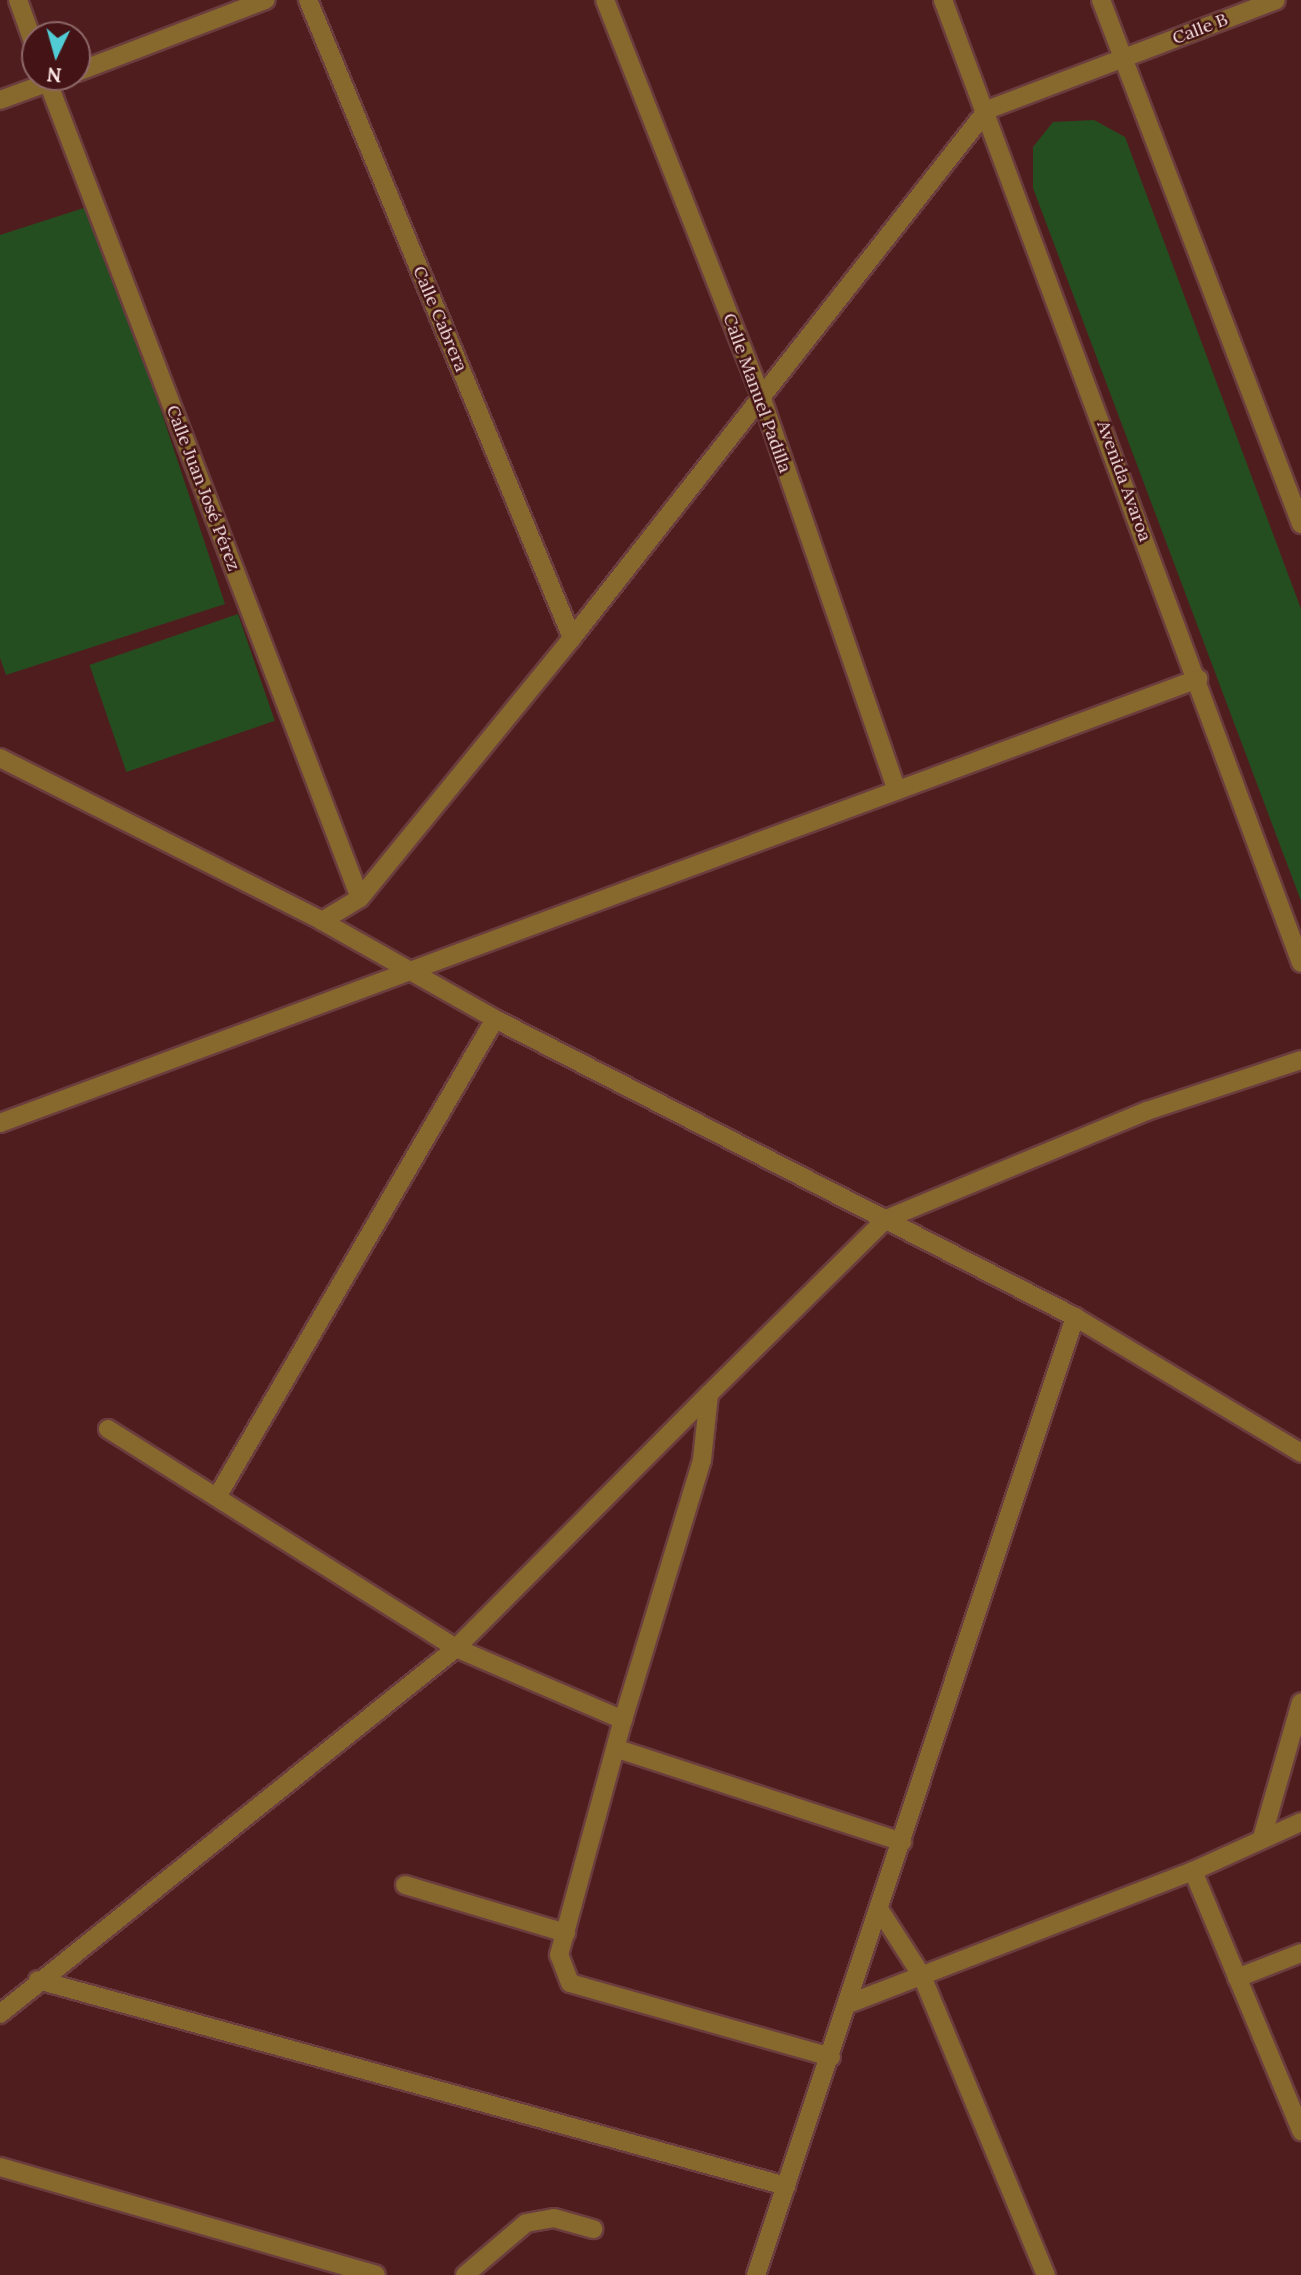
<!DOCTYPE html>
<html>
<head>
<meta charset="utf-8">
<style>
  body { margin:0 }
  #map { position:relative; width:1301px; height:2275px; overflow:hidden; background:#501d1e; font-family:Lora,serif }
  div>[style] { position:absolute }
  .green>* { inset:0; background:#254e20; transform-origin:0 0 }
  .roads { filter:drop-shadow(2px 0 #6b3d3e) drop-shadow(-2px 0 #6b3d3e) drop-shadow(0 2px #6b3d3e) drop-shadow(0 -2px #6b3d3e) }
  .minor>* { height:18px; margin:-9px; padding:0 9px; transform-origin:9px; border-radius:9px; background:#87682d }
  span { translate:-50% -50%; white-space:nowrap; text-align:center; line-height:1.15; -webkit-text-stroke:5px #441315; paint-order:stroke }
  .street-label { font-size:18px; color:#fbe6e5 }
  .north { position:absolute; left:21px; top:21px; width:70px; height:70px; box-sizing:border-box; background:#441315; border:2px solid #8d6768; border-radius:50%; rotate:185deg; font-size:19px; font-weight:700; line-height:28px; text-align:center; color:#fbe6e5 }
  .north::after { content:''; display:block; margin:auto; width:24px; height:32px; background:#51ccd4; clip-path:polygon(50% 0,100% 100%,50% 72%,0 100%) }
</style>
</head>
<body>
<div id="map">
  <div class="green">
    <div style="clip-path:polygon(1094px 120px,1125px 137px,1301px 609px,1301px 901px,1033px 188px,1033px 147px,1053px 122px)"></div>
    <div style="clip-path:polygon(93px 205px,225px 604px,6px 675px,0 658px,0 235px)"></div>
    <div style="left:238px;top:614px;width:113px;height:157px;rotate:71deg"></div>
  </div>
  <div class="roads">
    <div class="minor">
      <div style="left:18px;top:0;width:50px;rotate:70.1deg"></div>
      <div style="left:308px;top:0;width:690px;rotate:67.52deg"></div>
      <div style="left:605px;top:0;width:429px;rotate:68.5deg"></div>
      <div style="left:762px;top:399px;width:414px;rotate:71deg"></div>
      <div style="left:943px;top:0;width:1027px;rotate:69.61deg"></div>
      <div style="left:1101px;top:0;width:561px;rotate:69.11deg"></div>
      <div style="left:77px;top:72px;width:202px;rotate:-20.9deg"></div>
      <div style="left:46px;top:77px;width:879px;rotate:69.07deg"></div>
      <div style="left:0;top:100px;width:67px;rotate:-20.1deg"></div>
      <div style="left:0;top:758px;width:361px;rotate:26.8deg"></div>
      <div style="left:322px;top:921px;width:199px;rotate:29.5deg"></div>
      <div style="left:495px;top:1019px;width:652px;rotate:27.19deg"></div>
      <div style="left:1075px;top:1317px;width:264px;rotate:31deg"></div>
      <div style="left:322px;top:921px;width:44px;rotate:-31.2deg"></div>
      <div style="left:360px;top:898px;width:335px;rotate:-50.8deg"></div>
      <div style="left:572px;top:638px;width:672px;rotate:-51.83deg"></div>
      <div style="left:987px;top:110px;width:309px;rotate:-20.8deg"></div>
      <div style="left:0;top:1123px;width:1278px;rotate:-20.34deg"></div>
      <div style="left:108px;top:1429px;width:411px;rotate:32.2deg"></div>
      <div style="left:456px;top:1648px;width:359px;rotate:-45.1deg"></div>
      <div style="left:217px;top:1497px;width:553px;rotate:-59.82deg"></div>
      <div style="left:618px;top:1749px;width:299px;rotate:18.1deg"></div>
      <div style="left:1262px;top:1838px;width:141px;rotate:-74deg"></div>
      <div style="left:1193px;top:1871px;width:282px;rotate:67.4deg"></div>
      <div style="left:405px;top:1885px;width:168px;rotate:16.6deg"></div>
      <div style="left:879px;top:1909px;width:80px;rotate:57.3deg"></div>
      <div style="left:922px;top:1976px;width:324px;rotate:67.5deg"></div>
      <div style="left:1237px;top:1978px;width:69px;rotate:-21.3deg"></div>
      <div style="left:38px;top:1980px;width:776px;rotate:15.4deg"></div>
      <div style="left:848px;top:2004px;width:370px;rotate:-21.1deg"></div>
      <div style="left:1193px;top:1871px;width:119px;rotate:-24.4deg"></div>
      <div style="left:0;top:2014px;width:585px;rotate:-38.75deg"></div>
      <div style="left:456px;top:1648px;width:182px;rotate:23.3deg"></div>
      <div style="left:831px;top:2057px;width:271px;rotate:-164.2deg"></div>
      <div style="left:570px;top:1983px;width:30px;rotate:-111deg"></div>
      <div style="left:559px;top:1955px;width:244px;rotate:-74.8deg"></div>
      <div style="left:623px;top:1720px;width:272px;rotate:-73.1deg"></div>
      <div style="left:702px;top:1460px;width:66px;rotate:-83.9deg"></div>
      <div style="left:709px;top:1394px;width:249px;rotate:-44.7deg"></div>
      <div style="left:886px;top:1219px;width:282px;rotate:-22.5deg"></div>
      <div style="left:1147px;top:1111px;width:162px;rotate:-18.3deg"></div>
      <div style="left:0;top:2167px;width:391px;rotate:16deg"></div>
      <div style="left:465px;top:2275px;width:80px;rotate:-40.4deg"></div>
      <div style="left:526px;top:2223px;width:28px;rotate:-10deg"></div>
      <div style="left:554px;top:2218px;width:41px;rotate:15.8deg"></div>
      <div style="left:756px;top:2275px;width:1010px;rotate:-71.58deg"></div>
    </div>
  </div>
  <div class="street-label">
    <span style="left:1200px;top:29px;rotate:-21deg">Calle B</span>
    <span style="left:440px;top:319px;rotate:67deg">Calle Cabrera</span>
    <span style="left:757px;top:393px;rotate:70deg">Calle Manuel Padilla</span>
    <span style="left:1124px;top:481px;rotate:70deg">Avenida Avaroa</span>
    <span style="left:203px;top:488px;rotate:69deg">Calle Juan José Pérez</span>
  </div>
  <div class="north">N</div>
</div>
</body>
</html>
